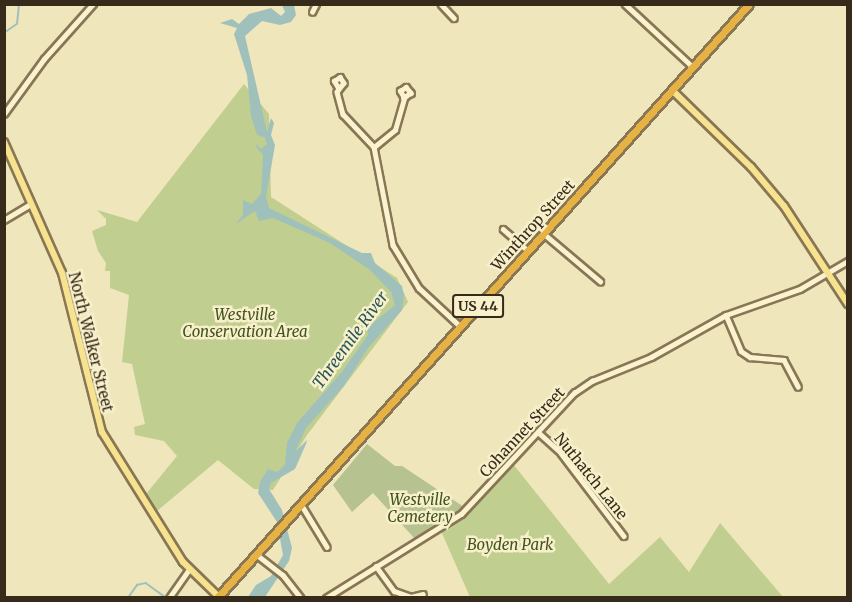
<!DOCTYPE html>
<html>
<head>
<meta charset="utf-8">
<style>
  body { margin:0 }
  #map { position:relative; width:852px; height:602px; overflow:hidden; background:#f0e6bb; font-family:Merriweather,serif }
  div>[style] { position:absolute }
  .green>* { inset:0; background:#c0ce8f }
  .cemetery>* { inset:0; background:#b6c28f }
  .water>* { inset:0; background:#a0c1bb }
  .stream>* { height:1.5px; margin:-0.75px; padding:0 0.75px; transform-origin:0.75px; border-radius:0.75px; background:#a0c1bb }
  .roads { filter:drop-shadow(2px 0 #887654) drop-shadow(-2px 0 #887654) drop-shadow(0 2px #887654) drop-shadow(0 -2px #887654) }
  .minor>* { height:4.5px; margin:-2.25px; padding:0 2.25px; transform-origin:2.25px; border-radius:2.25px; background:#fbf3cf }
  .major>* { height:6px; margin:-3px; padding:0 3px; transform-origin:3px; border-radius:3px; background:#f7e38f }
  .highway>* { height:7px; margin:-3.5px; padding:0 3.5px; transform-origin:3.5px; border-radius:3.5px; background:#e7b244 }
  span { translate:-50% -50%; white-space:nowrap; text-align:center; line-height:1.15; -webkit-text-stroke:5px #f7f0cb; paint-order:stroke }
  .shield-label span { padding:2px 4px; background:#f7f0cb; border:2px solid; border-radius:4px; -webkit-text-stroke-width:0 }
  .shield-label { font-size:14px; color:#362b1a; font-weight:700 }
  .street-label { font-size:15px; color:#362b1a }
  .park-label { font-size:15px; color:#41541f; font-style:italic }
  .water-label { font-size:16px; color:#285557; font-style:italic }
  .frame { position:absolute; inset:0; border:6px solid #362b1a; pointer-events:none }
</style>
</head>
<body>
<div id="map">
  <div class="green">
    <div style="clip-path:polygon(244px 84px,269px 114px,271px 197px,397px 278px,408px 302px,307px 435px,273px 490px,254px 489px,218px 460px,157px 511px,146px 494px,177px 456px,164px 441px,135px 435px,134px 427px,145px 424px,132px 364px,122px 362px,129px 295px,110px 288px,110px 271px,105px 271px,106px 263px,98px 251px,92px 231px,106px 225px,106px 219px,97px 210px,137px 222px)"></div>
    <div style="clip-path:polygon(513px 464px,609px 584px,660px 537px,689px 572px,720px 523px,783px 597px,470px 597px,441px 531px,464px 517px)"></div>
  </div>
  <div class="cemetery">
    <div style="clip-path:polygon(367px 444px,395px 466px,402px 466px,464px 507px,416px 540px,373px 493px,352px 512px,333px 485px)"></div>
  </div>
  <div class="water">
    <div style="clip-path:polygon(282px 5px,294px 5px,296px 15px,291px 22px,280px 25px,262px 21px,245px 36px,267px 132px,271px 118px,274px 123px,271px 135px,275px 145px,266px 197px,269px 208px,362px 253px,371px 253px,375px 263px,402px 286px,404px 295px,402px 310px,368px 348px,344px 386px,306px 428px,295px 452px,307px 440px,306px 444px,295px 469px,271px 483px,269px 489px,282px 510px,292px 548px,289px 561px,265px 597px,248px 597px,256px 585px,271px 576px,283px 555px,277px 522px,258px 493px,260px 482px,268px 469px,277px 472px,285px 465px,287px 443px,297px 423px,341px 373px,368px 335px,367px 328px,395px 305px,391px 292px,370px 270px,330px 243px,273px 218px,259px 221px,255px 211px,236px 224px,243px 215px,243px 200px,252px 204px,261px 194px,263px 155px,257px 148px,255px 143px,261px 149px,267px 144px,264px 137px,257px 135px,251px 116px,247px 75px,234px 34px,237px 28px,220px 23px,232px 19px,239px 24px,249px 14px,271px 8px,281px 16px,285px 12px)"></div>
  </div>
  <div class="stream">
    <div style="left:4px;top:33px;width:16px;rotate:-35deg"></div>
    <div style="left:17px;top:24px;width:20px;rotate:-84deg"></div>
    <div style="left:128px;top:598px;width:16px;rotate:-55deg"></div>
    <div style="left:137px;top:585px;width:9px;rotate:-13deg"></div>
    <div style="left:146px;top:583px;width:24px;rotate:36deg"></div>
  </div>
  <div class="roads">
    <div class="minor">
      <div style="left:441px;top:4px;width:19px;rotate:47deg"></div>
      <div style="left:625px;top:4px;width:93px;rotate:42.8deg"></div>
      <div style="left:312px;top:12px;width:9px;rotate:-63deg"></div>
      <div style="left:338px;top:88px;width:8px;rotate:-120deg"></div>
      <div style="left:334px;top:81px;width:7px;rotate:-34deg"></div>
      <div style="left:340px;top:77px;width:7px;rotate:56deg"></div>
      <div style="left:344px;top:83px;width:11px;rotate:128deg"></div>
      <div style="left:337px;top:92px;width:23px;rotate:75deg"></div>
      <div style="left:343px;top:114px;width:45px;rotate:46.8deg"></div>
      <div style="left:374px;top:147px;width:100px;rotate:79deg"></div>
      <div style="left:393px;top:245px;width:50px;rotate:58.8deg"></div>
      <div style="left:419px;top:288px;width:56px;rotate:42.8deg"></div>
      <div style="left:4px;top:114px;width:68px;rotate:-54deg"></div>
      <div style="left:44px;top:59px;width:74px;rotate:-48.3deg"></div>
      <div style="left:374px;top:147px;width:27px;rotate:-39deg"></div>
      <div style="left:395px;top:130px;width:33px;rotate:-74deg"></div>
      <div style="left:404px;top:98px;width:8px;rotate:-120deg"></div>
      <div style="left:400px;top:91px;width:7px;rotate:-34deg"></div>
      <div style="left:406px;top:87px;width:8px;rotate:50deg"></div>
      <div style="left:411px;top:93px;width:9px;rotate:144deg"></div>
      <div style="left:4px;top:220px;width:31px;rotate:-31deg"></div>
      <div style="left:503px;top:229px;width:33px;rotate:41deg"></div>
      <div style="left:543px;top:233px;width:75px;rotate:40.1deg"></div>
      <div style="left:726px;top:315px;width:39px;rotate:67deg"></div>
      <div style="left:741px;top:351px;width:11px;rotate:34deg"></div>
      <div style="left:750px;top:357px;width:34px;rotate:5deg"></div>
      <div style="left:784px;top:360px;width:30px;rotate:62deg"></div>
      <div style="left:538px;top:432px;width:31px;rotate:42deg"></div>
      <div style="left:561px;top:453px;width:104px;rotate:52.8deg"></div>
      <div style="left:301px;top:504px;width:50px;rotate:58.8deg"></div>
      <div style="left:256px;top:554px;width:34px;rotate:38deg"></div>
      <div style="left:283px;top:575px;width:29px;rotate:52deg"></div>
      <div style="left:376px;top:566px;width:31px;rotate:54deg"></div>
      <div style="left:394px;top:591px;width:18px;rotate:19deg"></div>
      <div style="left:411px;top:597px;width:12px;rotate:-14deg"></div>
      <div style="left:169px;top:598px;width:35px;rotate:-55deg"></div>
      <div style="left:326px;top:598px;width:159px;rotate:-31.9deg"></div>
      <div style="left:461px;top:514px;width:166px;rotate:-47deg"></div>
      <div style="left:574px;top:393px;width:22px;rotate:-34deg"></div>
      <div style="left:592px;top:381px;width:64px;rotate:-22.1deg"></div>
      <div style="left:651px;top:357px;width:86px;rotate:-29.2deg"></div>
      <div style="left:726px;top:315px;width:78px;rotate:-19.4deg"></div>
      <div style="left:800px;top:289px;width:56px;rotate:-30.3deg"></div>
    </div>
    <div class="major">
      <div style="left:672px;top:90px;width:110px;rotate:44.3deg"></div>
      <div style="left:751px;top:167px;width:51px;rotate:49.8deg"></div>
      <div style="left:784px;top:206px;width:117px;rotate:56.9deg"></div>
      <div style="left:4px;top:142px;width:143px;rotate:66.1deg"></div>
      <div style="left:62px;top:273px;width:164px;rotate:75.9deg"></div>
      <div style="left:102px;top:432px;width:153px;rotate:58.1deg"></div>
      <div style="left:183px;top:562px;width:49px;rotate:44.2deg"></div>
    </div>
    <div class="highway">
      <div style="left:217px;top:598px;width:797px;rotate:-48.15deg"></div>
    </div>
  </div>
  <div class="shield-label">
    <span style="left:478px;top:306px">US 44</span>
  </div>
  <div class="street-label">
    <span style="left:533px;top:225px;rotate:-48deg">Winthrop Street</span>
    <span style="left:91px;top:342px;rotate:76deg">North Walker Street</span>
    <span style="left:522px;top:432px;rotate:-47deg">Cohannet Street</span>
    <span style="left:591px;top:476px;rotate:51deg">Nuthatch Lane</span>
  </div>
  <div class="park-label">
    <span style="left:245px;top:323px">Westville<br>Conservation Area</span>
    <span style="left:420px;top:508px">Westville<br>Cemetery</span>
    <span style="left:510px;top:545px">Boyden Park</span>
  </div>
  <div class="water-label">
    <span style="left:350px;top:340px;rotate:-54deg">Threemile River</span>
  </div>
  <div class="frame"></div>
</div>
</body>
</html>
